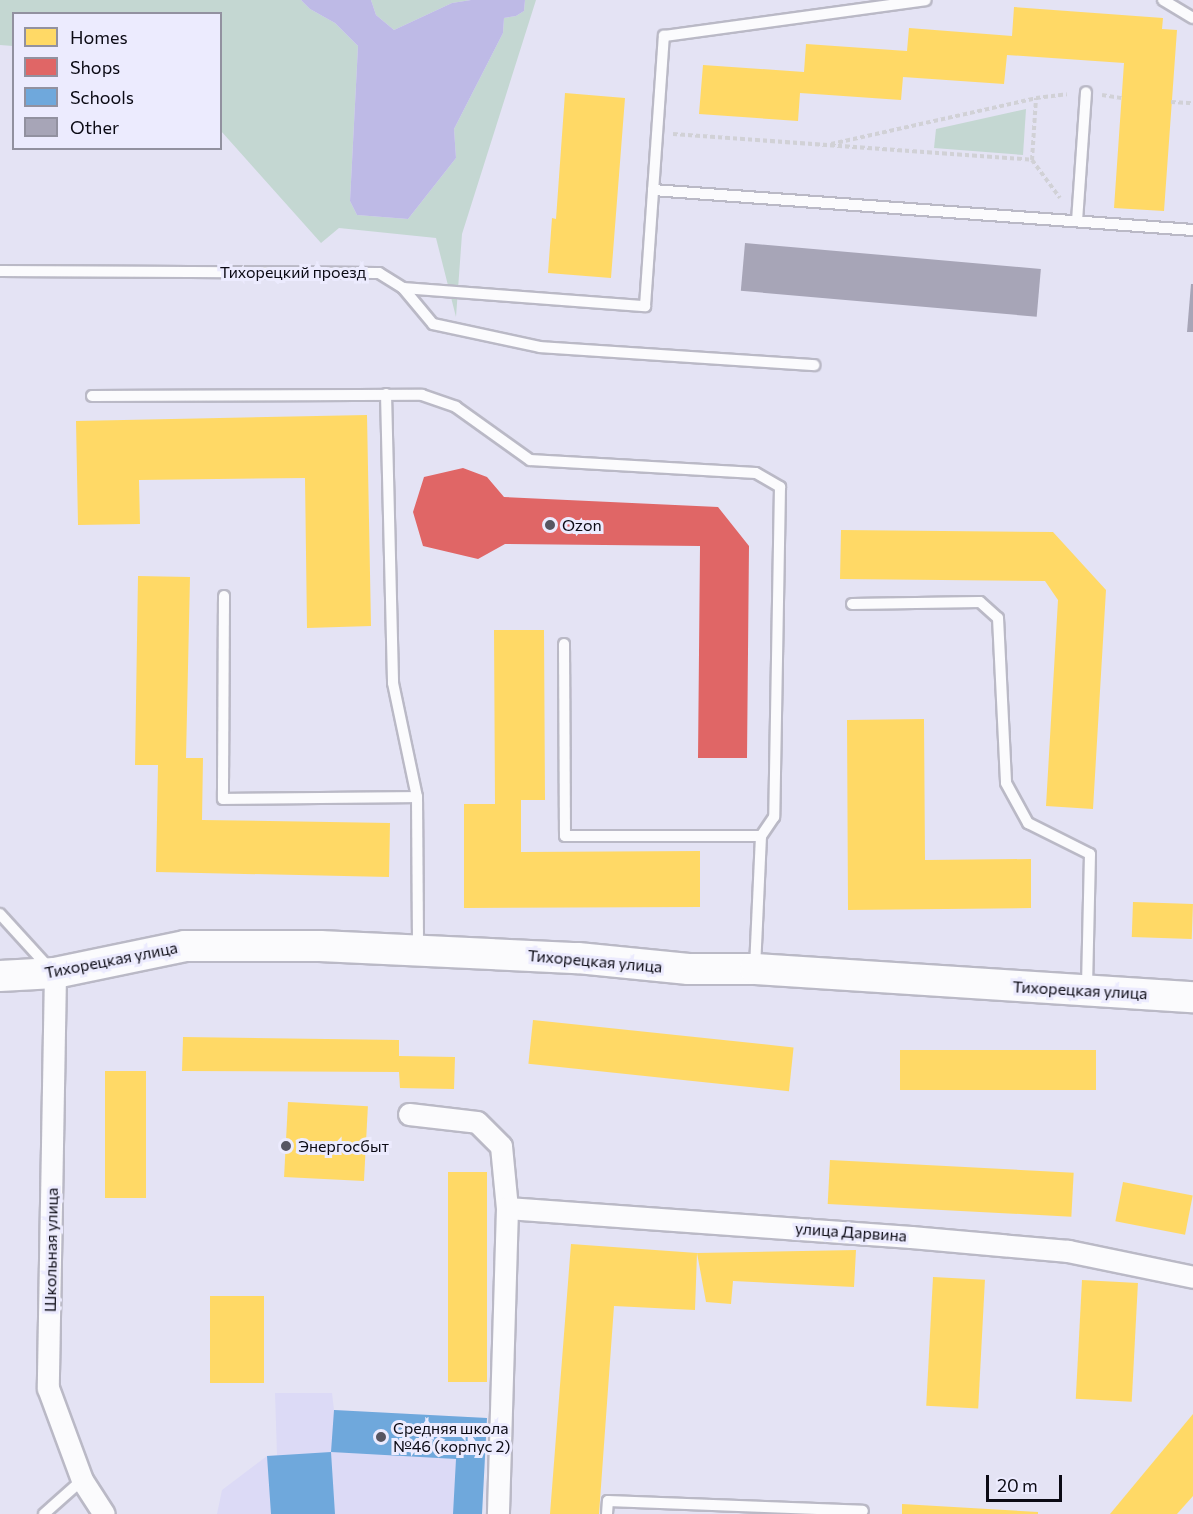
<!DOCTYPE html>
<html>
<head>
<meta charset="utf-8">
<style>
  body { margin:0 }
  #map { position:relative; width:1193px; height:1514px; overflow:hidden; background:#e4e3f4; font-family:Commissioner,sans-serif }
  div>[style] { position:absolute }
  .built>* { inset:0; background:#dcdaf6 }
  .green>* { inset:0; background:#c4d7d2 }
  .water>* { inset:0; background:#bebae6 }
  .homes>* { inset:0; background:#ffd966; transform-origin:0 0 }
  .shops>* { inset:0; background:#e06666 }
  .schools>* { inset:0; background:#6fa8dc }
  .building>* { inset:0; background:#a7a5b7; transform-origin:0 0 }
  .path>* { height:4px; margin-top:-2px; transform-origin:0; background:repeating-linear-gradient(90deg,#d1d1d6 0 4.5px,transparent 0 7.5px) }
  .roads { filter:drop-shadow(2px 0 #bab9c6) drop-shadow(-2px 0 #bab9c6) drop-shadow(0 2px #bab9c6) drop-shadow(0 -2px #bab9c6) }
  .lane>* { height:10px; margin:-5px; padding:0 5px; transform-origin:5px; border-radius:5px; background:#fbfbfd }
  .street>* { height:21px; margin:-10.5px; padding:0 10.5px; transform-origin:10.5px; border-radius:10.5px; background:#fbfbfd }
  .secondary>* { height:30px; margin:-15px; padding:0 15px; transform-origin:15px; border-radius:15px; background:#fbfbfd }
  .dots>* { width:16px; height:16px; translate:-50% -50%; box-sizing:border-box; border:3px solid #ecebfe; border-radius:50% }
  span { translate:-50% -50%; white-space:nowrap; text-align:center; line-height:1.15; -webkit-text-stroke:6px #ecebfe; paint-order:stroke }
  .street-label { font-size:16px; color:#0b0a14 }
  .poi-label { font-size:16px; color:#0b0a14 }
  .left { translate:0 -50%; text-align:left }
  .legend { position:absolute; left:12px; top:12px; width:210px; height:138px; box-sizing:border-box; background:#ecebfe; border:2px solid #9291a0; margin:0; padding:8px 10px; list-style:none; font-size:18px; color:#0b0a14 }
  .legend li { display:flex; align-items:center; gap:12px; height:30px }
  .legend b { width:30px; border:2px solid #9291a0 }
  .scale { position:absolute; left:986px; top:1475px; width:76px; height:27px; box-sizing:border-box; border:3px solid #0b0a14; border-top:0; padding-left:8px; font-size:18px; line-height:21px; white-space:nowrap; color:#0b0a14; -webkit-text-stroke:4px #ecebfe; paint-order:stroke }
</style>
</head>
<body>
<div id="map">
  <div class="built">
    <div style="clip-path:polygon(275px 1393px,332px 1393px,334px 1410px,487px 1418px,482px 1514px,217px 1514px,222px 1490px,267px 1456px,277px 1455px)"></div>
  </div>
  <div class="green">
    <div style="clip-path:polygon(0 0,301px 0,310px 9px,335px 23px,358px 46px,350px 201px,357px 215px,408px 219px,456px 158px,454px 129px,503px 33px,504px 18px,516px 16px,524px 11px,525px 0,536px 0,462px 234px,456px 317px,436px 238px,339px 228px,321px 243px,221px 131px,220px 14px,14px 14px,13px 46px,0 45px)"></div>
    <div style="clip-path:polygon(371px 0,471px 0,452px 3px,394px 30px,376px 15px)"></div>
    <div style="clip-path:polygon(1026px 109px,1023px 155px,934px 148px,936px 129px)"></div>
  </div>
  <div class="water">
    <div style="clip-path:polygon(301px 0,371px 0,376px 15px,394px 30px,452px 3px,471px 0,525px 0,524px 11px,516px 16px,504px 18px,503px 33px,454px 129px,456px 158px,408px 219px,357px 215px,350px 201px,358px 46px,335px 23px,310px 9px)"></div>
  </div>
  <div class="homes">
    <div style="clip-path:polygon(1014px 7px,1163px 18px,1162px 29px,1177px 30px,1164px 211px,1114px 208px,1124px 63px,1007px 55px,1004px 84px,903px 77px,901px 100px,800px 93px,798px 121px,699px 114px,703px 65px,804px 72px,806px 44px,907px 51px,909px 28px,1012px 36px)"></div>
    <div style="clip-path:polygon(565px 93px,625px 98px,611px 278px,548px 273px,552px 218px,556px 219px)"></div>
    <div style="clip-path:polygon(367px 415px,371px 626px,307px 628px,305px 478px,139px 480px,140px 524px,78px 525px,76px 421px)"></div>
    <div style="clip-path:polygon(841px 530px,1053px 532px,1106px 590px,1093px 809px,1046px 806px,1058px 600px,1045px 581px,840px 579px)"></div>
    <div style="clip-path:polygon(138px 576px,190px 577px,186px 758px,203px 758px,202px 820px,390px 823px,389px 877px,156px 872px,158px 765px,135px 765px)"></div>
    <div style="clip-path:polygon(494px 630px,544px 630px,545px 800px,521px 800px,521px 852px,700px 851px,700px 907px,464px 908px,464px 804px,495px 804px)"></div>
    <div style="clip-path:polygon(924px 719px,925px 860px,1031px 859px,1031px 908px,848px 910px,847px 720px)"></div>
    <div style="left:1133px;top:902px;width:60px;height:35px;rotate:2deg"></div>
    <div style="left:533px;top:1020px;width:262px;height:44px;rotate:6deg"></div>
    <div style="clip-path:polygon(183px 1037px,399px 1040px,399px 1056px,455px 1057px,454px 1089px,400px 1088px,399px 1072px,182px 1071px)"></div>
    <div style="left:900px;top:1050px;width:196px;height:40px"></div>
    <div style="left:105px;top:1071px;width:41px;height:127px"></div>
    <div style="left:288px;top:1102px;width:80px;height:75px;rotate:3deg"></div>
    <div style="left:830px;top:1160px;width:244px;height:44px;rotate:3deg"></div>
    <div style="left:448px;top:1172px;width:39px;height:210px"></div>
    <div style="left:1123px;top:1182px;width:71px;height:40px;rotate:11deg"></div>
    <div style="clip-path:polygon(571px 1244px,697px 1253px,695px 1310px,614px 1306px,599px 1514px,550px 1514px)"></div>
    <div style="clip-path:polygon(856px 1250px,854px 1287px,733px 1281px,731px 1304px,706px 1302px,697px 1253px)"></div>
    <div style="left:933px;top:1277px;width:52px;height:129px;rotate:3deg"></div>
    <div style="left:1082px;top:1280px;width:56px;height:119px;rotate:3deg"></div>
    <div style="left:210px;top:1296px;width:54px;height:87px"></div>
    <div style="clip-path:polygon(1193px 1414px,1193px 1496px,1177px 1514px,1110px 1514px)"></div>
    <div style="clip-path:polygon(902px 1504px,1038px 1512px,1038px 1514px,902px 1514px)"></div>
  </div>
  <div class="shops">
    <div style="clip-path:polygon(463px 468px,487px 477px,504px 497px,718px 507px,749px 546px,747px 758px,698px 758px,700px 546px,505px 544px,478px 559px,423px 546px,413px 512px,424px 477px)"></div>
  </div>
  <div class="schools">
    <div style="clip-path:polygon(334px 1410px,487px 1418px,482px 1514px,453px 1514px,456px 1459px,331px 1452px,335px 1514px,271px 1514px,267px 1456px,331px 1452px)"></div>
  </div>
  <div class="building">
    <div style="left:745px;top:243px;width:297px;height:48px;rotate:5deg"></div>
    <div style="clip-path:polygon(1191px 284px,1193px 284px,1193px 332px,1187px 332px)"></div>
  </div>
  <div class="path">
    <div style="left:1102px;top:95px;width:20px;rotate:9deg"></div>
    <div style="left:1171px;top:102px;width:22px;rotate:3deg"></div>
    <div style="left:673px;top:134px;width:360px;rotate:4.1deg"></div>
    <div style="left:1032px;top:160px;width:62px;rotate:-86.3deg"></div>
    <div style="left:831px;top:144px;width:210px;rotate:-12.6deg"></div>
    <div style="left:1036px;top:98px;width:31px;rotate:-7deg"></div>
    <div style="left:1032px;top:160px;width:47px;rotate:53.6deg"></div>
  </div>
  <div class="roads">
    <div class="lane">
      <div style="left:1163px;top:0;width:35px;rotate:31deg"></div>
      <div style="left:653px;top:190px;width:541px;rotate:4.24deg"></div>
      <div style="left:1077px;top:221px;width:129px;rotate:-86deg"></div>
      <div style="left:0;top:271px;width:379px;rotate:0.3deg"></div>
      <div style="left:379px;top:273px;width:28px;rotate:32deg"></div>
      <div style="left:403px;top:288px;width:47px;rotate:50.2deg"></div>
      <div style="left:433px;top:324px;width:109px;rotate:12.1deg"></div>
      <div style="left:540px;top:347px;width:275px;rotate:3.8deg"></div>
      <div style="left:403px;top:288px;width:243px;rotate:4.3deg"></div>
      <div style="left:645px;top:306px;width:271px;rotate:-86deg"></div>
      <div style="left:664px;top:36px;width:264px;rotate:-7.8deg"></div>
      <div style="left:386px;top:394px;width:289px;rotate:88.6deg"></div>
      <div style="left:393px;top:683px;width:116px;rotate:78.1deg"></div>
      <div style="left:92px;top:396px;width:330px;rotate:-0.2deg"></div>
      <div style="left:422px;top:395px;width:36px;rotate:19deg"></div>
      <div style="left:456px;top:407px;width:91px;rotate:35.6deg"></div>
      <div style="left:530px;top:460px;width:226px;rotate:3.3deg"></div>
      <div style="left:756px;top:473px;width:28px;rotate:30deg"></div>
      <div style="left:780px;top:487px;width:330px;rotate:91deg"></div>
      <div style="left:774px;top:817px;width:23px;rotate:124deg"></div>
      <div style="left:224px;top:596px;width:203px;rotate:90.3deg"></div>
      <div style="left:223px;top:799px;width:194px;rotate:-0.6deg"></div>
      <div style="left:417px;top:797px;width:151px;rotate:89.6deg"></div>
      <div style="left:852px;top:604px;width:128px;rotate:-0.9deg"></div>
      <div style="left:980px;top:602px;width:24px;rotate:42deg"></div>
      <div style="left:998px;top:618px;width:165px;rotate:87.2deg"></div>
      <div style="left:1006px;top:783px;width:46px;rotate:61.2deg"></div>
      <div style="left:1028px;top:823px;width:69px;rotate:26.6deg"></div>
      <div style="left:1090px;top:854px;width:135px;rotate:91.3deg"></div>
      <div style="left:564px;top:644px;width:192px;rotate:89.7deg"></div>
      <div style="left:565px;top:836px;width:196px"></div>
      <div style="left:761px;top:836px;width:130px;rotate:92.6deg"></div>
      <div style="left:0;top:914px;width:74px;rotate:47.7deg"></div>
      <div style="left:44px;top:1514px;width:51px;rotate:-41.8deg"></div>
      <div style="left:607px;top:1514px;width:13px;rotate:-86deg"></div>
      <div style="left:608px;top:1501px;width:255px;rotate:2.2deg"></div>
    </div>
    <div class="street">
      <div style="left:55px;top:973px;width:415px;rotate:91deg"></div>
      <div style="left:48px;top:1388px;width:98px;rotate:69.7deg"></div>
      <div style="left:82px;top:1480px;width:40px;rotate:57.1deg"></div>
      <div style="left:409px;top:1114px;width:68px;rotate:6.7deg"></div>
      <div style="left:477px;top:1122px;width:34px;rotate:45deg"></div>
      <div style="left:501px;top:1146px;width:62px;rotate:84.5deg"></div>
      <div style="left:507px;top:1208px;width:306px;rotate:91.7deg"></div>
      <div style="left:507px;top:1208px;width:405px;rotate:4.1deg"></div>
      <div style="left:911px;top:1237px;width:158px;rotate:5.1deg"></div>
      <div style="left:1068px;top:1251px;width:128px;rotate:11.7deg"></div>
    </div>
    <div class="secondary">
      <div style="left:0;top:976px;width:55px;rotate:-3.1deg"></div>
      <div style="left:55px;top:973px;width:133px;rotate:-11.7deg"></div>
      <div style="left:185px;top:946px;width:135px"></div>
      <div style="left:320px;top:946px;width:258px;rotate:2.7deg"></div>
      <div style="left:578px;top:958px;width:111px;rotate:5.7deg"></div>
      <div style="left:688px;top:969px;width:67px"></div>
      <div style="left:755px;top:969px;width:439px;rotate:3.7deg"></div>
    </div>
  </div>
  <div class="dots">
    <div style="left:550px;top:525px;background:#575662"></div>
    <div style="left:286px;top:1146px;background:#575662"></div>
    <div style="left:381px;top:1437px;background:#575662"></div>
  </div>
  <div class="street-label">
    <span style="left:293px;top:272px">Тихорецкий проезд</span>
    <span style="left:111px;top:960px;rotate:-11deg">Тихорецкая улица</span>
    <span style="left:595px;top:961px;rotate:5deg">Тихорецкая улица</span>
    <span style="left:1080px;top:990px;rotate:3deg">Тихорецкая улица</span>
    <span style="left:851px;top:1232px;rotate:4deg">улица Дарвина</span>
    <span style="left:51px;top:1250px;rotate:-89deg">Школьная улица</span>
  </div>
  <div class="poi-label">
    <span class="left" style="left:562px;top:525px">Ozon</span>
    <span class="left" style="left:298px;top:1146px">Энергосбыт</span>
    <span class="left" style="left:393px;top:1437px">Средняя школа<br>№46 (корпус 2)</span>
  </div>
  <ul class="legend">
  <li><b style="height:16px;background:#ffd966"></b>Homes</li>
  <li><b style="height:16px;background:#e06666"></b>Shops</li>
  <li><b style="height:16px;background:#6fa8dc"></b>Schools</li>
  <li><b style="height:16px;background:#a7a5b7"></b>Other</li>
  </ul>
  <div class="scale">20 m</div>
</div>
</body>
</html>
